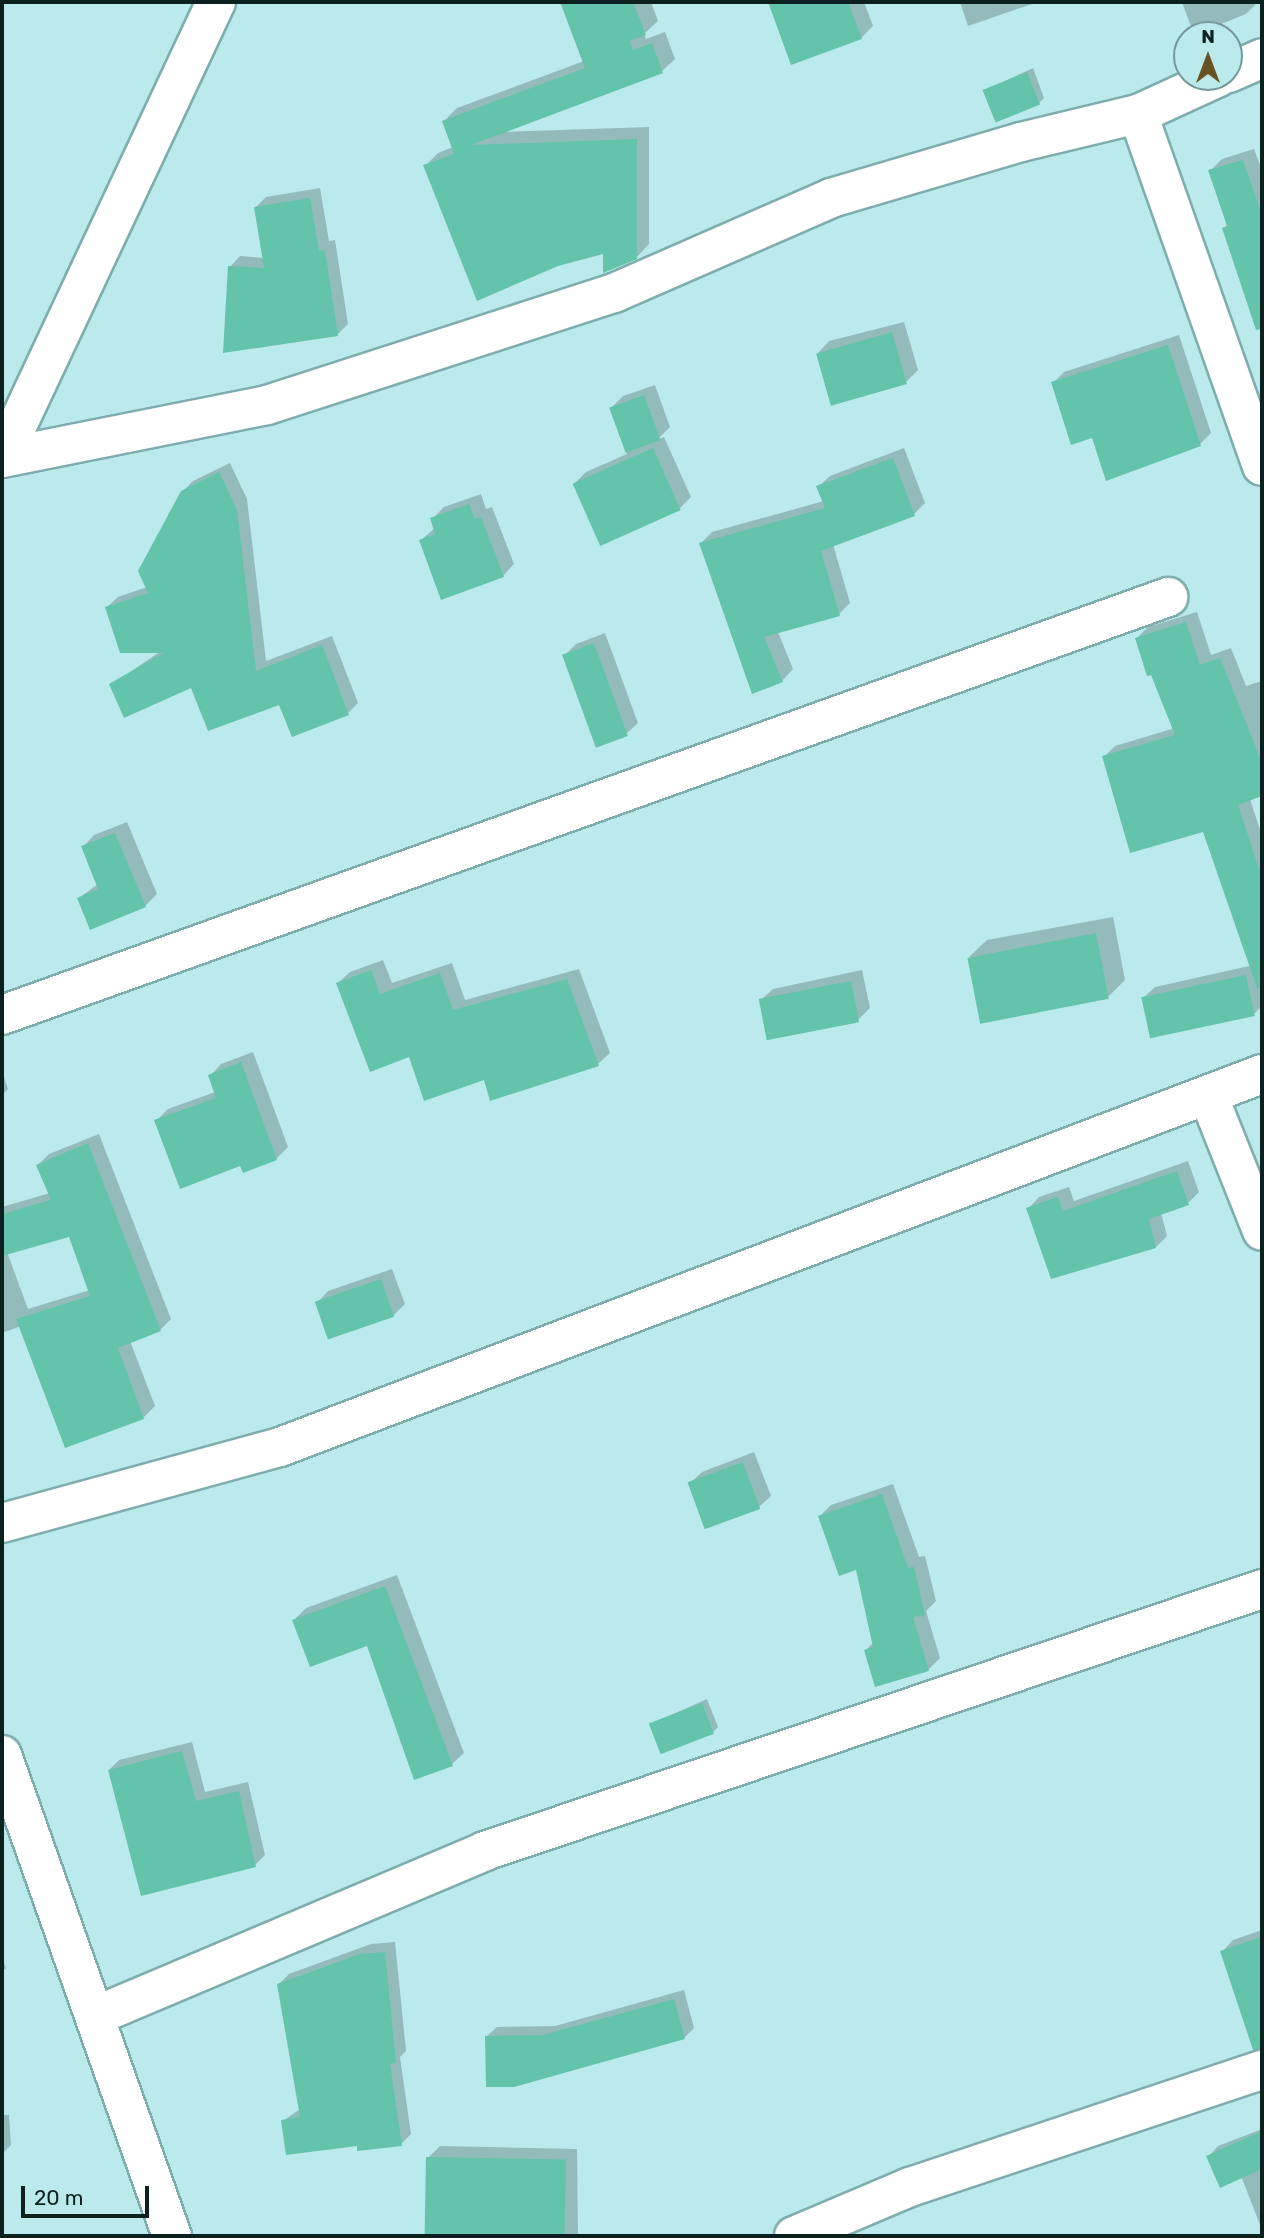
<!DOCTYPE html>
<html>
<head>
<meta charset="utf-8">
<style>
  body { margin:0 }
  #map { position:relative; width:1264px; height:2238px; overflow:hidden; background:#baeaeb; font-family:Rubik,sans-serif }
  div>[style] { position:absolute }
  .shadow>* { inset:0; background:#0003 }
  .building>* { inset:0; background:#63c3ab; transform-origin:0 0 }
  .roads { filter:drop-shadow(2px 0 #7fadae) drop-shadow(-2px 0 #7fadae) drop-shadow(0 2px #7fadae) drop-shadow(0 -2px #7fadae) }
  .minor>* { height:38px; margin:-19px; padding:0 19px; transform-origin:19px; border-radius:19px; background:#fff }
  span { translate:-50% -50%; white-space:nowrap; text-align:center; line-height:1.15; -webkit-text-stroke:5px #baeaeb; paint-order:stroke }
  .frame { position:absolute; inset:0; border:4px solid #0d2020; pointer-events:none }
  .north { position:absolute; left:1173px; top:21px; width:70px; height:70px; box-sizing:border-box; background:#baeaeb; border:2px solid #75999a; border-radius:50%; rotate:0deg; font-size:19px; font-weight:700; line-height:28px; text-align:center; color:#0d2020 }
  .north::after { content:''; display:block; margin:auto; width:24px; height:32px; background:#6a5122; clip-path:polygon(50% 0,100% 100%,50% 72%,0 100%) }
  .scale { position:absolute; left:21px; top:2186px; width:128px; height:32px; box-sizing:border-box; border:4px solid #0d2020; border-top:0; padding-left:9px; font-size:21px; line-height:24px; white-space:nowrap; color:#0d2020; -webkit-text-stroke:5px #baeaeb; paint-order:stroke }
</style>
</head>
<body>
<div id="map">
  <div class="shadow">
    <div style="clip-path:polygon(562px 2px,651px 2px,658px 21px,644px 34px,646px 39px,665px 32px,675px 59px,662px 71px,502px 132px,649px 127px,649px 244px,636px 258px,605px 252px,425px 166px,438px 153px,453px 147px,444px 121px,457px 108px,584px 61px)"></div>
    <div style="clip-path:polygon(770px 2px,864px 2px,873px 26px,861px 38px,792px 62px)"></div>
    <div style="clip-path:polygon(960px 2px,1038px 2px,968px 26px)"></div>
    <div style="clip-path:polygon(1182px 2px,1258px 2px,1246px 14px,1194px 35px)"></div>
    <div style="clip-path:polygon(1033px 68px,1044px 98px,1039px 103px,985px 90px)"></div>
    <div style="clip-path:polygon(1254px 149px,1262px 170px,1262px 334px,1224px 228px,1228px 224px,1210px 171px,1222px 159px)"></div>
    <div style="clip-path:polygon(320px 188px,329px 241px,335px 240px,348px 324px,338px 334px,230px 267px,240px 256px,264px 258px,256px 207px,266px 197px)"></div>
    <div style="clip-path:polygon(904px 322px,918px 370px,906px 382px,818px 353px,829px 341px)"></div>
    <div style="clip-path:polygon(1179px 335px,1211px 433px,1200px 444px,1107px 478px,1093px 436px,1053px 383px,1064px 372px)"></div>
    <div style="clip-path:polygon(655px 385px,670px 427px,657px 440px,664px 437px,691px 497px,680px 508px,575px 483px,586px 472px,627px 454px,611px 408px,623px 396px)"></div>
    <div style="clip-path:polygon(904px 448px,925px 503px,914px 514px,833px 544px,850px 603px,839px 614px,778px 632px,793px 669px,782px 681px,701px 543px,712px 532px,824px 501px,818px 487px,830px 476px)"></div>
    <div style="clip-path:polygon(230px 463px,247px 499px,266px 661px,332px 636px,358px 703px,348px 713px,192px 685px,111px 685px,161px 651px,107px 607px,118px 597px,147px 587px,182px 492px,193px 481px)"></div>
    <div style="clip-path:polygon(481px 494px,486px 509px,492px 507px,514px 564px,503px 576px,421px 540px,435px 528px,432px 519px,444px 507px)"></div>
    <div style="clip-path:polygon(1197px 612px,1211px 655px,1231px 648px,1246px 686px,1262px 681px,1262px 794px,1250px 799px,1262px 836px,1262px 931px,1241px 938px,1204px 830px,1104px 757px,1115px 746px,1175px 728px,1137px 638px,1148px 627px)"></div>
    <div style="clip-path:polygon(605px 633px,638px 723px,626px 734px,564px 656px,576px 644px)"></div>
    <div style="clip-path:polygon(127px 822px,157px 894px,145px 906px,79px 898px,98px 884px,83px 847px,94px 835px)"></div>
    <div style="clip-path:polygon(1113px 917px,1125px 980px,1108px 997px,969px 957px,987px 940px)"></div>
    <div style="clip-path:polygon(383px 960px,392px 983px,452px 963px,465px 1000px,579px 969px,610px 1053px,598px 1064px,485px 1078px,410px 1054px,338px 983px,350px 972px)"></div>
    <div style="clip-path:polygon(1258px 964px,1262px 1006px,1254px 1014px,1143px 998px,1155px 987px)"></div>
    <div style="clip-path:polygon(862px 970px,870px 1008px,858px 1020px,761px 1000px,773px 989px)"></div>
    <div style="clip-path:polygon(253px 1052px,288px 1147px,276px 1159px,242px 1164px,156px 1121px,168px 1109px,215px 1092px,210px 1076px,221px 1064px)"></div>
    <div style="clip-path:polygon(2px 1071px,8px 1089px,2px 1095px)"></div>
    <div style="clip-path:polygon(evenodd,99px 1134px,171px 1319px,160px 1330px,130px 1341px,155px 1406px,144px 1417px,66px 1446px,21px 1326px,2px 1333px,2px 1207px,50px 1193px,38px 1165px,49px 1154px,99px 1134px,70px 1235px,90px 1290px,28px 1309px,7px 1252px,70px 1235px)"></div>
    <div style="clip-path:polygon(1188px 1161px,1199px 1192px,1188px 1203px,1161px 1213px,1167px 1236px,1156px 1247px,1028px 1209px,1039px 1197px,1069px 1187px,1074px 1201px)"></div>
    <div style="clip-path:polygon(392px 1269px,405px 1304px,393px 1316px,317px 1303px,328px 1291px)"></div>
    <div style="clip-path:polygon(754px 1452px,771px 1496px,759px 1507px,690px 1483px,702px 1472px)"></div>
    <div style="clip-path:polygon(893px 1484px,919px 1557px,925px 1556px,936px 1601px,926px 1611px,940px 1658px,929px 1669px,876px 1685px,866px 1650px,874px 1642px,858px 1568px,820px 1516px,831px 1505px)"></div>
    <div style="clip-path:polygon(397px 1575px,464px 1753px,452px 1764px,368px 1644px,294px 1620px,306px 1608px)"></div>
    <div style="clip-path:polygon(707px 1699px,718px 1727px,713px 1732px,651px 1724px)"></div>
    <div style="clip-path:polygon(192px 1742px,205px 1792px,248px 1782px,265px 1855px,255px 1865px,109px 1770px,119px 1760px)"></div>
    <div style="clip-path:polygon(1262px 1930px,1262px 2004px,1242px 2011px,1222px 1952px,1233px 1940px)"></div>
    <div style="clip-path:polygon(395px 1942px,406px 2051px,400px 2057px,411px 2134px,401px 2144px,358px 2144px,283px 2121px,300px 2109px,279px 1984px,289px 1974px,371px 1944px)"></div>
    <div style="clip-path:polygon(2px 1957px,6px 1968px,2px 1972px)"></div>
    <div style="clip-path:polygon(684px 1990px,694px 2028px,684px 2038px,486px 2037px,497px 2027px,555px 2026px)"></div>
    <div style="clip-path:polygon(2px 2115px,9px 2115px,11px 2145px,2px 2154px)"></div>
    <div style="clip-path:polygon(1262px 2129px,1262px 2230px,1241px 2176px,1208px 2157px,1218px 2146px)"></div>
    <div style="clip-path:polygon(440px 2146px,577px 2149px,578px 2235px,427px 2233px,428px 2158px)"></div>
  </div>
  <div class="building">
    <div style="clip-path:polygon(560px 2px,633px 2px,646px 35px,629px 41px,633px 50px,652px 43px,663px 73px,471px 145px,637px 139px,637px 259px,603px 273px,603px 254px,558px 266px,477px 301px,423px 165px,454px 154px,442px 121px,585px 68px)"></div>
    <div style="clip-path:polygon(768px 2px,848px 2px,862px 39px,791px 65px)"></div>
    <div style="left:1027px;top:72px;width:35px;height:48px;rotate:68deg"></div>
    <div style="clip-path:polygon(1243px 160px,1262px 215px,1262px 329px,1256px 330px,1222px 228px,1227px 226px,1208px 170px)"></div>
    <div style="clip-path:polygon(310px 198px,319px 251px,325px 250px,338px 336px,223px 353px,228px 266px,264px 268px,254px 207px)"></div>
    <div style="left:892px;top:332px;width:54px;height:79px;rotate:74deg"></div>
    <div style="clip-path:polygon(1168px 345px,1201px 446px,1106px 481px,1092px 438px,1071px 445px,1051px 382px)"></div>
    <div style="left:644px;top:395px;width:48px;height:37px;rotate:70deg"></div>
    <div style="left:653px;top:448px;width:68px;height:88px;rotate:66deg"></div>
    <div style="clip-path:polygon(893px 458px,915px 516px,821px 551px,840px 616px,764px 637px,783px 682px,752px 694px,699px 543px,825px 508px,816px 486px)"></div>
    <div style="clip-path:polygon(219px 472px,237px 510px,256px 671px,322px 645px,349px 715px,292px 737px,279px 705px,208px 731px,191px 688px,124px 718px,109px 684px,163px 653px,120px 653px,105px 607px,148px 593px,138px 571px,181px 491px)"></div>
    <div style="clip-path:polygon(469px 504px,475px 519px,481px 517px,504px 577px,441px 600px,419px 540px,435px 534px,430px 518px)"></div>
    <div style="clip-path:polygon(1186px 622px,1200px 665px,1220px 658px,1262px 763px,1262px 796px,1238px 805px,1262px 878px,1262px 987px,1257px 988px,1203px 832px,1130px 853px,1102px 756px,1175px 735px,1151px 675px,1147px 676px,1135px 638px)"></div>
    <div style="left:594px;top:643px;width:99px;height:34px;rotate:70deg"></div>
    <div style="clip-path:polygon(115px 833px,146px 907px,90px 930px,77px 898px,98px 889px,81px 846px)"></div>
    <div style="left:1096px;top:933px;width:67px;height:131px;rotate:79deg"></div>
    <div style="clip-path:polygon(371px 970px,380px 994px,440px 973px,453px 1010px,567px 979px,599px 1066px,490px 1101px,484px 1080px,424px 1101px,409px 1057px,370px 1072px,336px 983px)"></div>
    <div style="left:1246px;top:975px;width:42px;height:107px;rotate:78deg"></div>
    <div style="left:851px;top:981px;width:42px;height:94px;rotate:79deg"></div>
    <div style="clip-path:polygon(241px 1062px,277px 1160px,243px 1173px,240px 1166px,180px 1189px,154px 1120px,216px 1098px,208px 1075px)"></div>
    <div style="clip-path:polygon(88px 1143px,161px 1331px,118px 1348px,144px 1419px,65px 1448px,16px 1319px,90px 1296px,69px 1237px,2px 1256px,2px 1214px,51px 1200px,36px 1165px)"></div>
    <div style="clip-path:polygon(1177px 1171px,1189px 1205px,1149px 1219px,1156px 1248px,1051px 1279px,1026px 1208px,1058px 1197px,1063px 1211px)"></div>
    <div style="left:381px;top:1279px;width:40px;height:70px;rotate:71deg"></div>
    <div style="left:743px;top:1462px;width:50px;height:59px;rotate:70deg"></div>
    <div style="clip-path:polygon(882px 1494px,908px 1568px,914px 1567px,925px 1615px,913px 1617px,929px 1671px,875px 1687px,864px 1650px,873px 1647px,856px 1570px,839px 1576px,818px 1516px)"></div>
    <div style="clip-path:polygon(385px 1586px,453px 1766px,414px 1780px,367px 1646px,310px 1667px,292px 1620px)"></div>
    <div style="left:702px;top:1703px;width:33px;height:57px;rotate:69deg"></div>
    <div style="clip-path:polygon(182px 1751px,196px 1801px,239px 1791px,256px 1867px,141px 1896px,108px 1770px)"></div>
    <div style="clip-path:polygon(1262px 1937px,1262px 2049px,1253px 2050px,1220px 1951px)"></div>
    <div style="clip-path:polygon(385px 1952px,396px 2063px,390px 2064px,402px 2146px,357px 2151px,357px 2146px,286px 2155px,281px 2120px,300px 2117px,277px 1984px,360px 1954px)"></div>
    <div style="clip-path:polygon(674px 1999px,685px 2039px,514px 2087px,486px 2087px,485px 2036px,543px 2035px)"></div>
    <div style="clip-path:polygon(1262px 2131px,1262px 2169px,1220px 2188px,1206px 2156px)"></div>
    <div style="left:426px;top:2157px;width:140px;height:78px;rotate:1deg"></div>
  </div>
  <div class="roads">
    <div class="minor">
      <div style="left:1229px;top:73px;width:36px;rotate:-24deg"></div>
      <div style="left:1138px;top:114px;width:373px;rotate:70.6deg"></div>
      <div style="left:2px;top:458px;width:270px;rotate:-11.3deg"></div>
      <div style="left:267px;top:405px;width:365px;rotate:-17.9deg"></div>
      <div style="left:614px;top:293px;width:237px;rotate:-23.6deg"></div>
      <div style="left:831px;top:198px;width:198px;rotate:-16.4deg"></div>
      <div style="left:1021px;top:142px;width:120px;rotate:-13.5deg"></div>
      <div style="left:1138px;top:114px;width:89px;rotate:-24.6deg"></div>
      <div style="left:2px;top:458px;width:504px;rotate:-64.86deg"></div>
      <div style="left:2px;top:1015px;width:1239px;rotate:-19.72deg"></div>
      <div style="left:1208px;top:1095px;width:146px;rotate:68.3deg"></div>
      <div style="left:2px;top:1523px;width:288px;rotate:-15.3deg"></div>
      <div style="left:280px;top:1447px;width:1050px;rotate:-20.8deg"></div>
      <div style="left:2px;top:1755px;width:510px;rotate:70.54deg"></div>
      <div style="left:95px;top:2016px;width:423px;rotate:-22.9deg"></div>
      <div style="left:485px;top:1851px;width:820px;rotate:-18.63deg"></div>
      <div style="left:794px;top:2236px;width:126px;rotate:-22.9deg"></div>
      <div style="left:910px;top:2187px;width:371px;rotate:-18.4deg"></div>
    </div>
  </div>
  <div class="frame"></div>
  <div class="north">N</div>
  <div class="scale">20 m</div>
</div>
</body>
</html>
